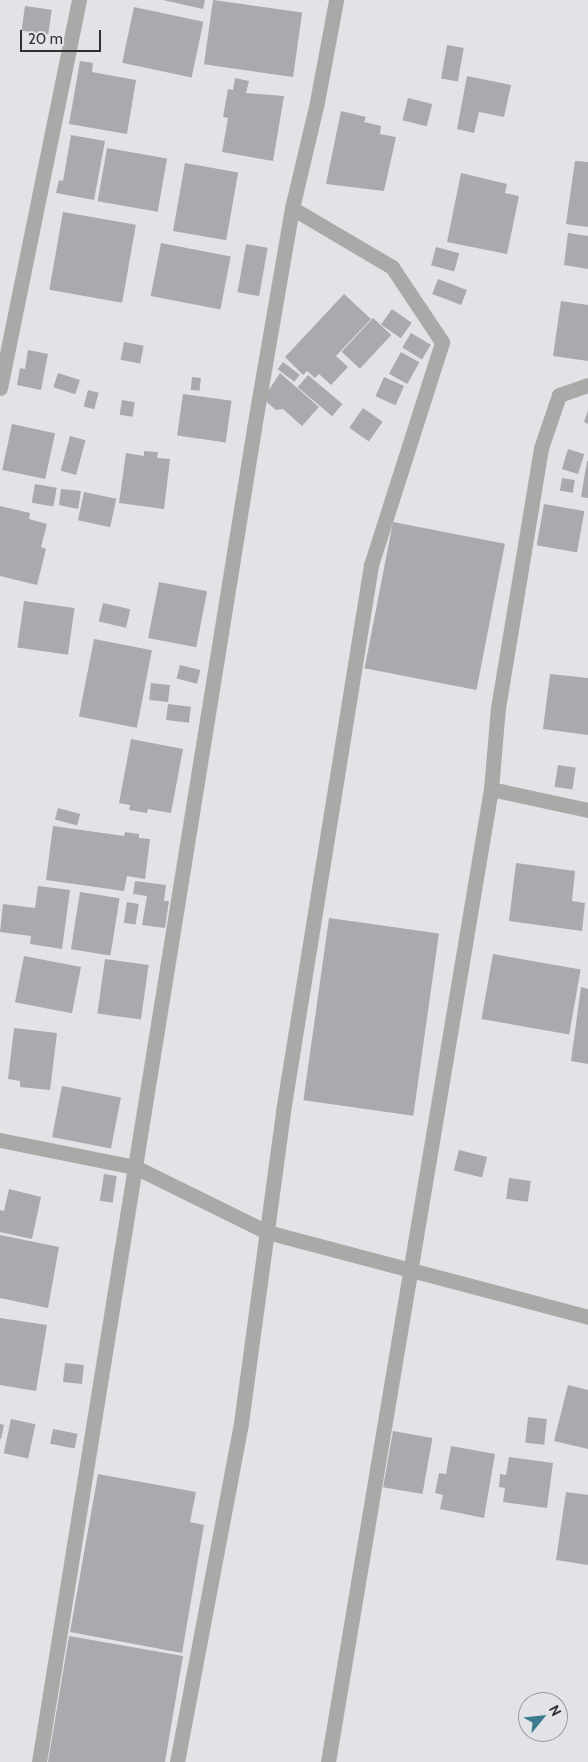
<!DOCTYPE html>
<html>
<head>
<meta charset="utf-8">
<style>
  body { margin:0 }
  #map { position:relative; width:588px; height:1762px; overflow:hidden; background:#e2e3e7; font-family:Cabin,sans-serif }
  div>[style] { position:absolute }
  .building>* { inset:0; background:#a9aaae; transform-origin:0 0 }
  .street>* { height:15px; margin:-7.5px; padding:0 7.5px; transform-origin:7.5px; border-radius:7.5px; background:#aba9a8 }
  span { translate:-50% -50%; white-space:nowrap; text-align:center; line-height:1.15; -webkit-text-stroke:4px #e2e3e7; paint-order:stroke }
  .north { position:absolute; left:518px; top:1692px; width:50px; height:50px; box-sizing:border-box; background:#e2e3e7; border:1px solid #9b9c9f; border-radius:50%; rotate:62deg; font-size:14px; font-weight:700; line-height:20px; text-align:center; color:#313133 }
  .north::after { content:''; display:block; margin:auto; width:18px; height:22px; background:#3c7b8f; clip-path:polygon(50% 0,100% 100%,50% 72%,0 100%) }
  .scale { position:absolute; left:20px; top:30px; width:81px; height:22px; box-sizing:border-box; border:2px solid #313133; border-top:0; padding-left:6px; font-size:15px; line-height:18px; white-space:nowrap; color:#313133; -webkit-text-stroke:4px #e2e3e7; paint-order:stroke }
</style>
</head>
<body>
<div id="map">
  <div class="building">
    <div style="clip-path:polygon(163px 0,205px 0,203px 9px)"></div>
    <div style="left:213px;top:0;width:90px;height:65px;rotate:8deg"></div>
    <div style="left:25px;top:6px;width:27px;height:25px;rotate:8deg"></div>
    <div style="left:134px;top:7px;width:71px;height:57px;rotate:12deg"></div>
    <div style="left:447px;top:45px;width:17px;height:34px;rotate:10deg"></div>
    <div style="clip-path:polygon(80px 61px,93px 63px,92px 72px,136px 80px,127px 134px,69px 124px)"></div>
    <div style="clip-path:polygon(467px 76px,511px 85px,504px 117px,479px 112px,474px 133px,457px 129px)"></div>
    <div style="clip-path:polygon(235px 78px,249px 81px,246px 93px,284px 96px,273px 161px,222px 152px,228px 118px,223px 117px,228px 89px,233px 90px)"></div>
    <div style="left:408px;top:98px;width:25px;height:23px;rotate:14deg"></div>
    <div style="clip-path:polygon(341px 111px,366px 117px,364px 122px,381px 126px,380px 134px,396px 137px,384px 191px,326px 184px)"></div>
    <div style="clip-path:polygon(71px 135px,105px 141px,94px 200px,56px 193px,59px 180px,63px 181px)"></div>
    <div style="left:107px;top:148px;width:61px;height:54px;rotate:10deg"></div>
    <div style="clip-path:polygon(575px 161px,588px 162px,588px 227px,566px 224px)"></div>
    <div style="left:185px;top:163px;width:54px;height:69px;rotate:10deg"></div>
    <div style="clip-path:polygon(461px 173px,507px 184px,505px 193px,519px 196px,507px 254px,447px 242px)"></div>
    <div style="left:63px;top:212px;width:74px;height:79px;rotate:10deg"></div>
    <div style="clip-path:polygon(568px 233px,588px 236px,588px 269px,564px 265px)"></div>
    <div style="left:161px;top:243px;width:71px;height:54px;rotate:11deg"></div>
    <div style="left:246px;top:244px;width:22px;height:49px;rotate:10deg"></div>
    <div style="left:436px;top:247px;width:24px;height:19px;rotate:15deg"></div>
    <div style="left:438px;top:279px;width:31px;height:16px;rotate:21deg"></div>
    <div style="clip-path:polygon(344px 294px,371px 319px,336px 356px,348px 367px,331px 385px,319px 374px,315px 378px,307px 371px,303px 375px,285px 357px)"></div>
    <div style="clip-path:polygon(561px 301px,588px 305px,588px 361px,553px 356px)"></div>
    <div style="left:392px;top:309px;width:24px;height:19px;rotate:35deg"></div>
    <div style="left:373px;top:318px;width:25px;height:46px;rotate:43deg"></div>
    <div style="left:411px;top:333px;width:23px;height:17px;rotate:31deg"></div>
    <div style="left:124px;top:342px;width:20px;height:18px;rotate:11deg"></div>
    <div style="clip-path:polygon(28px 350px,48px 354px,41px 390px,17px 385px,20px 368px,25px 369px)"></div>
    <div style="left:401px;top:352px;width:21px;height:25px;rotate:29deg"></div>
    <div style="left:283px;top:362px;width:21px;height:9px;rotate:37deg"></div>
    <div style="left:58px;top:373px;width:23px;height:15px;rotate:18deg"></div>
    <div style="clip-path:polygon(280px 373px,319px 407px,302px 426px,283px 409px,276px 410px,263px 399px)"></div>
    <div style="left:308px;top:375px;width:45px;height:16px;rotate:40deg"></div>
    <div style="left:192px;top:377px;width:9px;height:13px;rotate:6deg"></div>
    <div style="left:384px;top:377px;width:22px;height:21px;rotate:24deg"></div>
    <div style="left:88px;top:390px;width:11px;height:17px;rotate:15deg"></div>
    <div style="left:183px;top:394px;width:49px;height:42px;rotate:8deg"></div>
    <div style="left:122px;top:400px;width:13px;height:15px;rotate:9deg"></div>
    <div style="left:363px;top:408px;width:24px;height:24px;rotate:35deg"></div>
    <div style="clip-path:polygon(588px 410px,588px 424px,584px 422px)"></div>
    <div style="left:12px;top:424px;width:44px;height:47px;rotate:12deg"></div>
    <div style="left:70px;top:436px;width:16px;height:36px;rotate:15deg"></div>
    <div style="left:568px;top:449px;width:17px;height:21px;rotate:17deg"></div>
    <div style="clip-path:polygon(144px 451px,158px 452px,157px 458px,170px 459px,164px 509px,119px 503px,126px 453px,144px 456px)"></div>
    <div style="clip-path:polygon(587px 461px,588px 461px,588px 498px,581px 497px)"></div>
    <div style="left:562px;top:478px;width:13px;height:13px;rotate:9deg"></div>
    <div style="left:35px;top:484px;width:22px;height:19px;rotate:10deg"></div>
    <div style="clip-path:polygon(61px 489px,81px 491px,78px 509px,59px 505px)"></div>
    <div style="left:84px;top:492px;width:33px;height:29px;rotate:12deg"></div>
    <div style="left:544px;top:504px;width:41px;height:42px;rotate:10deg"></div>
    <div style="clip-path:polygon(0 506px,30px 513px,29px 519px,47px 524px,41px 547px,46px 549px,37px 585px,0 576px)"></div>
    <div style="left:393px;top:522px;width:114px;height:149px;rotate:11deg"></div>
    <div style="left:159px;top:582px;width:49px;height:57px;rotate:11deg"></div>
    <div style="left:24px;top:601px;width:51px;height:47px;rotate:8deg"></div>
    <div style="left:103px;top:603px;width:28px;height:19px;rotate:13deg"></div>
    <div style="left:94px;top:639px;width:59px;height:79px;rotate:11deg"></div>
    <div style="left:180px;top:665px;width:21px;height:14px;rotate:14deg"></div>
    <div style="clip-path:polygon(550px 674px,588px 678px,588px 735px,543px 729px)"></div>
    <div style="left:151px;top:683px;width:19px;height:17px;rotate:6deg"></div>
    <div style="left:168px;top:704px;width:23px;height:16px;rotate:7deg"></div>
    <div style="clip-path:polygon(131px 739px,183px 749px,171px 813px,148px 809px,147px 813px,129px 810px,130px 805px,119px 803px)"></div>
    <div style="left:558px;top:765px;width:18px;height:22px;rotate:9deg"></div>
    <div style="left:58px;top:808px;width:23px;height:12px;rotate:15deg"></div>
    <div style="clip-path:polygon(53px 826px,124px 836px,125px 832px,139px 834px,139px 838px,150px 839px,145px 879px,127px 876px,124px 891px,46px 880px)"></div>
    <div style="clip-path:polygon(516px 863px,575px 871px,572px 901px,585px 903px,582px 931px,509px 921px)"></div>
    <div style="clip-path:polygon(135px 881px,166px 885px,164px 901px,169px 901px,165px 928px,142px 925px,147px 896px,133px 894px)"></div>
    <div style="clip-path:polygon(38px 886px,70px 890px,62px 949px,30px 944px,31px 936px,0 932px,3px 904px,35px 908px)"></div>
    <div style="left:80px;top:892px;width:40px;height:58px;rotate:9deg"></div>
    <div style="left:127px;top:902px;width:12px;height:21px;rotate:9deg"></div>
    <div style="left:329px;top:918px;width:111px;height:184px;rotate:8deg"></div>
    <div style="left:493px;top:954px;width:89px;height:66px;rotate:10deg"></div>
    <div style="left:24px;top:956px;width:58px;height:47px;rotate:11deg"></div>
    <div style="left:105px;top:959px;width:44px;height:55px;rotate:8deg"></div>
    <div style="clip-path:polygon(581px 987px,588px 989px,588px 1064px,571px 1061px)"></div>
    <div style="clip-path:polygon(14px 1028px,57px 1033px,50px 1090px,20px 1087px,20px 1081px,8px 1079px)"></div>
    <div style="left:62px;top:1086px;width:60px;height:52px;rotate:11deg"></div>
    <div style="left:459px;top:1150px;width:29px;height:21px;rotate:14deg"></div>
    <div style="left:104px;top:1174px;width:13px;height:27px;rotate:9deg"></div>
    <div style="left:509px;top:1178px;width:22px;height:21px;rotate:8deg"></div>
    <div style="clip-path:polygon(9px 1189px,41px 1197px,32px 1239px,0 1232px,0 1210px,4px 1211px)"></div>
    <div style="clip-path:polygon(0 1235px,59px 1247px,48px 1308px,0 1298px)"></div>
    <div style="clip-path:polygon(0 1318px,47px 1325px,36px 1391px,0 1385px)"></div>
    <div style="left:65px;top:1363px;width:19px;height:19px;rotate:6deg"></div>
    <div style="clip-path:polygon(568px 1385px,588px 1390px,588px 1449px,554px 1441px)"></div>
    <div style="left:528px;top:1417px;width:19px;height:26px;rotate:6deg"></div>
    <div style="left:11px;top:1419px;width:25px;height:35px;rotate:12deg"></div>
    <div style="clip-path:polygon(0 1424px,4px 1425px,1px 1439px,0 1439px)"></div>
    <div style="left:53px;top:1429px;width:25px;height:15px;rotate:11deg"></div>
    <div style="left:393px;top:1431px;width:40px;height:57px;rotate:10deg"></div>
    <div style="clip-path:polygon(451px 1446px,495px 1454px,484px 1518px,440px 1509px,443px 1495px,435px 1493px,439px 1473px,446px 1474px)"></div>
    <div style="clip-path:polygon(509px 1457px,553px 1463px,547px 1508px,503px 1502px,505px 1488px,499px 1487px,500px 1474px,506px 1475px)"></div>
    <div style="clip-path:polygon(98px 1474px,196px 1492px,190px 1522px,204px 1525px,182px 1653px,70px 1632px)"></div>
    <div style="clip-path:polygon(566px 1492px,588px 1495px,588px 1565px,556px 1560px)"></div>
    <div style="clip-path:polygon(69px 1636px,183px 1656px,165px 1762px,48px 1762px)"></div>
  </div>
  <div class="street">
    <div style="left:0;top:388px;width:396px;rotate:-78.5deg"></div>
    <div style="left:491px;top:789px;width:99px;rotate:12.2deg"></div>
    <div style="left:0;top:1140px;width:138px;rotate:11.3deg"></div>
    <div style="left:135px;top:1167px;width:147px;rotate:26.2deg"></div>
    <div style="left:267px;top:1232px;width:332px;rotate:14.8deg"></div>
    <div style="left:39px;top:1762px;width:1351px;rotate:-80.84deg"></div>
    <div style="left:254px;top:428px;width:223px;rotate:-80.2deg"></div>
    <div style="left:292px;top:208px;width:109px;rotate:-76.7deg"></div>
    <div style="left:317px;top:102px;width:104px;rotate:-79.4deg"></div>
    <div style="left:177px;top:1762px;width:345px;rotate:-79.3deg"></div>
    <div style="left:241px;top:1423px;width:315px;rotate:-82.3deg"></div>
    <div style="left:283px;top:1111px;width:553px;rotate:-80.84deg"></div>
    <div style="left:371px;top:565px;width:234px;rotate:-72.3deg"></div>
    <div style="left:442px;top:342px;width:90px;rotate:-123.7deg"></div>
    <div style="left:392px;top:267px;width:116px;rotate:-149.5deg"></div>
    <div style="left:328px;top:1762px;width:987px;rotate:-80.49deg"></div>
    <div style="left:491px;top:789px;width:81px;rotate:-85.1deg"></div>
    <div style="left:498px;top:708px;width:264px;rotate:-80.6deg"></div>
    <div style="left:541px;top:448px;width:56px;rotate:-71.2deg"></div>
    <div style="left:559px;top:395px;width:31px;rotate:-19deg"></div>
  </div>
  <div class="north">N</div>
  <div class="scale">20 m</div>
</div>
</body>
</html>
